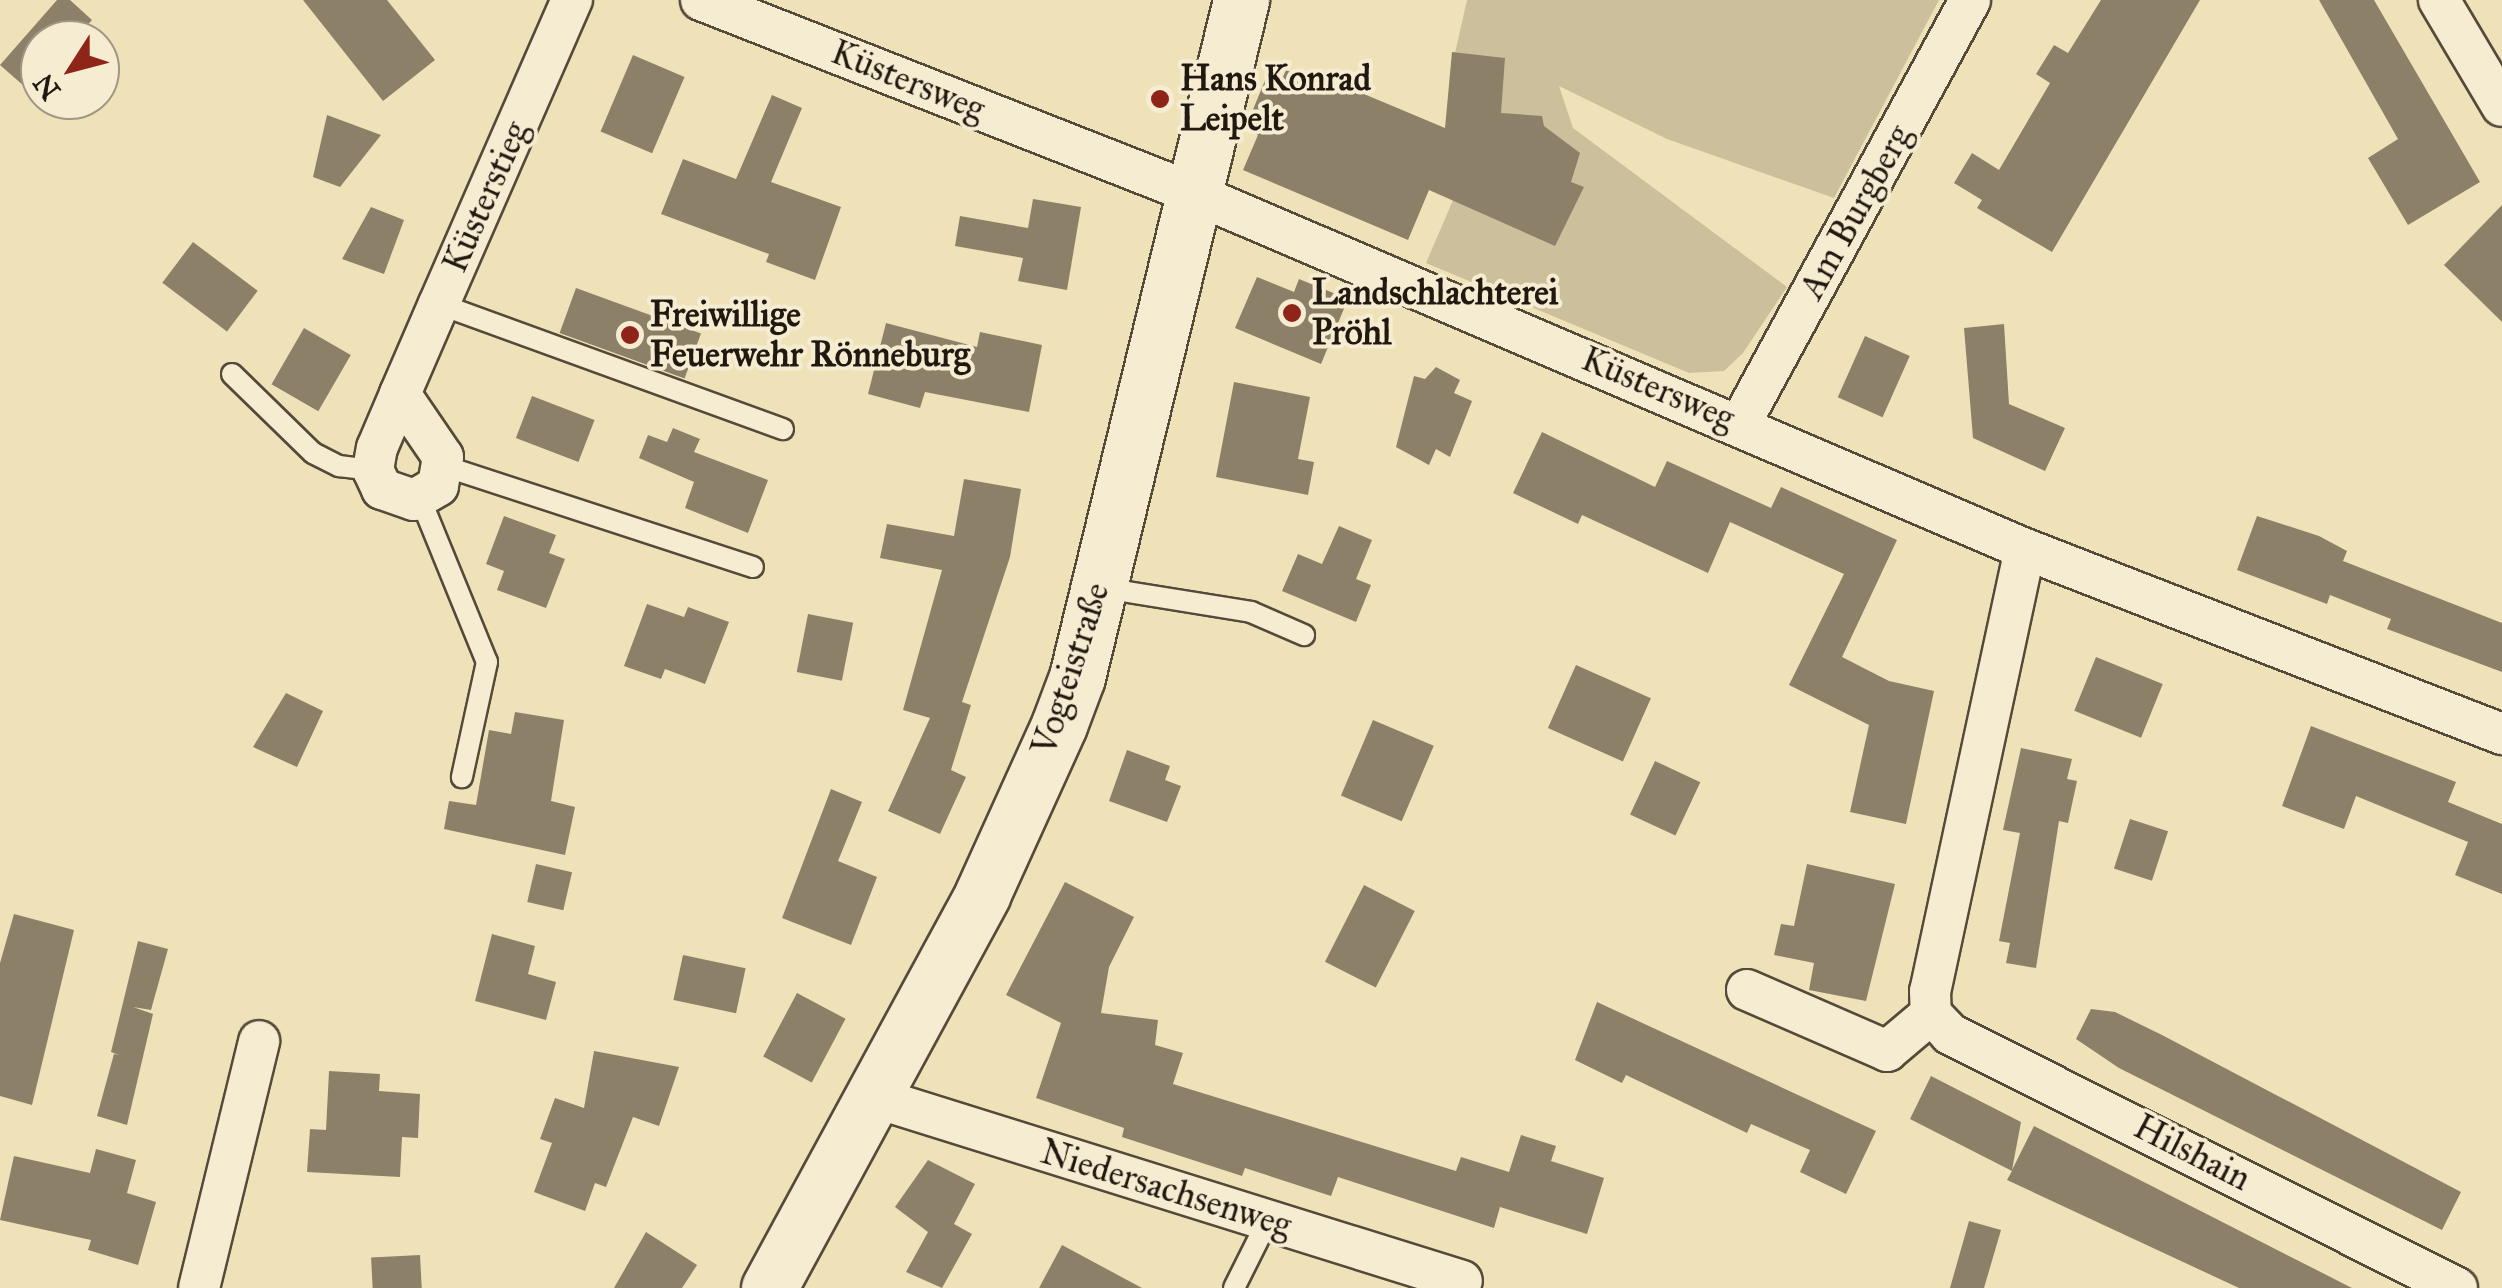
<!DOCTYPE html>
<html>
<head>
<meta charset="utf-8">
<style>
  body { margin:0 }
  #map { position:relative; width:2502px; height:1288px; overflow:hidden; background:#efe2b9; font-family:"IM FELL Great Primer",serif }
  div>[style] { position:absolute }
  .green>* { inset:0; background:#ccc09c }
  .building>* { inset:0; background:#8c8168; transform-origin:0 0 }
  .roads { filter:drop-shadow(2px 0 #544a3a) drop-shadow(-2px 0 #544a3a) drop-shadow(0 2px #544a3a) drop-shadow(0 -2px #544a3a) }
  .lane>* { height:20px; margin:-10px; padding:0 10px; transform-origin:10px; border-radius:10px; background:#f5ecd2 }
  .street>* { height:40px; margin:-20px; padding:0 20px; transform-origin:20px; border-radius:20px; background:#f5ecd2 }
  .secondary>* { height:55px; margin:-27.5px; padding:0 27.5px; transform-origin:27.5px; border-radius:27.5px; background:#f5ecd2 }
  .dots>* { width:28px; height:28px; translate:-50% -50%; box-sizing:border-box; border:5px solid #f5ecd2; border-radius:50% }
  span { translate:-50% -50%; white-space:nowrap; text-align:center; line-height:1.15; -webkit-text-stroke:8px #f5ecd2; paint-order:stroke }
  .poi-label { font-size:35px; color:#211810; font-weight:700 }
  .left { translate:0 -50%; text-align:left }
  .street-label { font-size:35px; color:#211810 }
  .north { position:absolute; left:20px; top:20px; width:100px; height:100px; box-sizing:border-box; background:#f5ecd2; border:2px solid #a09784; border-radius:50%; rotate:234deg; font-size:28px; font-weight:700; line-height:40px; text-align:center; color:#211810 }
  .north::after { content:''; display:block; margin:auto; width:35px; height:45px; background:#8f2418; clip-path:polygon(50% 0,100% 100%,50% 72%,0 100%) }
</style>
</head>
<body>
<div id="map">
  <div class="green">
    <div style="clip-path:polygon(1467px 0,1939px 0,1834px 198px,1667px 139px,1559px 86px,1573px 128px,1787px 287px,1743px 353px,1724px 371px,1689px 373px,1426px 263px,1478px 142px,1479px 78px,1450px 75px)"></div>
  </div>
  <div class="building">
    <div style="clip-path:polygon(57px 0,70px 0,92px 20px,74px 40px,40px 40px,40px 100px,0 65px)"></div>
    <div style="clip-path:polygon(303px 0,387px 0,435px 60px,383px 101px)"></div>
    <div style="clip-path:polygon(2101px 0,2200px 0,2052px 252px,1977px 208px,1982px 200px,1954px 183px,1972px 153px,1999px 170px,2050px 83px,2036px 74px,2054px 45px,2068px 53px)"></div>
    <div style="clip-path:polygon(2319px 0,2374px 0,2480px 182px,2408px 225px,2368px 158px,2398px 139px)"></div>
    <div style="clip-path:polygon(1452px 52px,1505px 58px,1501px 113px,1542px 116px,1544px 126px,1580px 153px,1571px 182px,1584px 187px,1555px 246px,1429px 190px,1408px 240px,1243px 170px,1258px 135px,1245px 129px,1266px 78px,1280px 84px,1286px 70px,1330px 89px,1333px 81px,1445px 128px)"></div>
    <div style="left:633px;top:55px;width:56px;height:83px;rotate:23deg"></div>
    <div style="clip-path:polygon(772px 95px,802px 108px,771px 182px,841px 207px,815px 280px,766px 262px,769px 254px,661px 214px,683px 159px,736px 179px)"></div>
    <div style="clip-path:polygon(327px 115px,381px 135px,340px 187px,313px 177px)"></div>
    <div style="clip-path:polygon(1033px 199px,1081px 207px,1067px 290px,1018px 281px,1023px 258px,955px 246px,960px 216px,1028px 228px)"></div>
    <div style="clip-path:polygon(2502px 205px,2502px 322px,2444px 265px)"></div>
    <div style="clip-path:polygon(371px 207px,404px 220px,384px 274px,342px 259px)"></div>
    <div style="left:193px;top:242px;width:81px;height:51px;rotate:37deg"></div>
    <div style="clip-path:polygon(1257px 277px,1294px 292px,1299px 279px,1348px 299px,1321px 364px,1235px 328px)"></div>
    <div style="left:576px;top:288px;width:133px;height:48px;rotate:20deg"></div>
    <div style="clip-path:polygon(886px 323px,977px 347px,980px 332px,1042px 345px,1029px 412px,925px 392px,920px 408px,868px 394px)"></div>
    <div style="clip-path:polygon(2004px 324px,2009px 404px,2065px 428px,2045px 471px,1973px 438px,1964px 328px)"></div>
    <div style="left:304px;top:328px;width:54px;height:65px;rotate:30deg"></div>
    <div style="left:1865px;top:336px;width:49px;height:67px;rotate:24deg"></div>
    <div style="clip-path:polygon(1436px 367px,1460px 380px,1454px 393px,1472px 401px,1450px 457px,1436px 449px,1429px 465px,1396px 447px,1414px 376px,1425px 379px)"></div>
    <div style="clip-path:polygon(1234px 382px,1310px 397px,1298px 459px,1314px 462px,1308px 495px,1216px 477px)"></div>
    <div style="left:532px;top:396px;width:67px;height:45px;rotate:21deg"></div>
    <div style="clip-path:polygon(673px 428px,700px 439px,694px 452px,768px 480px,748px 533px,685px 508px,694px 482px,639px 458px,648px 435px,667px 442px)"></div>
    <div style="clip-path:polygon(1542px 432px,1655px 487px,1667px 461px,1771px 508px,1781px 487px,1897px 540px,1842px 657px,1889px 681px,1934px 691px,1906px 824px,1850px 812px,1869px 725px,1789px 685px,1844px 574px,1730px 522px,1708px 573px,1582px 515px,1578px 524px,1513px 493px)"></div>
    <div style="clip-path:polygon(964px 479px,1021px 489px,1010px 557px,962px 702px,971px 705px,951px 770px,966px 777px,940px 834px,888px 811px,930px 718px,903px 710px,942px 570px,880px 558px,887px 524px,954px 536px)"></div>
    <div style="clip-path:polygon(504px 516px,556px 535px,549px 553px,565px 559px,546px 608px,497px 590px,504px 571px,486px 564px)"></div>
    <div style="clip-path:polygon(2257px 516px,2319px 536px,2347px 551px,2343px 561px,2502px 623px,2502px 672px,2387px 629px,2391px 619px,2330px 595px,2327px 604px,2237px 570px)"></div>
    <div style="clip-path:polygon(1339px 526px,1372px 540px,1356px 579px,1371px 585px,1356px 622px,1282px 591px,1298px 554px,1322px 564px)"></div>
    <div style="clip-path:polygon(647px 604px,684px 617px,688px 607px,729px 622px,705px 684px,665px 669px,661px 679px,624px 666px)"></div>
    <div style="left:808px;top:614px;width:46px;height:59px;rotate:11deg"></div>
    <div style="left:2096px;top:657px;width:72px;height:58px;rotate:22deg"></div>
    <div style="left:1576px;top:665px;width:82px;height:69px;rotate:24deg"></div>
    <div style="clip-path:polygon(286px 693px,323px 711px,297px 767px,253px 747px)"></div>
    <div style="clip-path:polygon(515px 712px,564px 720px,551px 801px,575px 807px,565px 855px,444px 829px,449px 801px,476px 805px,489px 730px,511px 734px)"></div>
    <div style="left:1373px;top:720px;width:66px;height:82px;rotate:23deg"></div>
    <div style="clip-path:polygon(2311px 726px,2456px 782px,2448px 802px,2502px 824px,2502px 894px,2455px 875px,2468px 842px,2356px 796px,2344px 829px,2282px 806px)"></div>
    <div style="clip-path:polygon(2021px 748px,2072px 759px,2067px 779px,2077px 781px,2068px 823px,2059px 821px,2036px 968px,2006px 963px,2010px 943px,1999px 941px,2020px 833px,2003px 830px)"></div>
    <div style="clip-path:polygon(1127px 750px,1170px 766px,1165px 780px,1181px 786px,1167px 822px,1109px 801px)"></div>
    <div style="left:1655px;top:761px;width:50px;height:59px;rotate:25deg"></div>
    <div style="clip-path:polygon(831px 789px,862px 802px,838px 861px,877px 877px,851px 945px,782px 918px)"></div>
    <div style="left:2130px;top:819px;width:40px;height:52px;rotate:18deg"></div>
    <div style="left:536px;top:864px;width:37px;height:39px;rotate:13deg"></div>
    <div style="clip-path:polygon(1807px 864px,1895px 884px,1866px 1001px,1809px 990px,1814px 963px,1774px 955px,1781px 924px,1794px 926px)"></div>
    <div style="clip-path:polygon(1065px 882px,1134px 917px,1109px 967px,1101px 1013px,1158px 1020px,1155px 1045px,1183px 1053px,1173px 1084px,1456px 1171px,1461px 1157px,1509px 1172px,1521px 1135px,1556px 1146px,1551px 1161px,1604px 1178px,1587px 1234px,1500px 1207px,1494px 1228px,1338px 1177px,1331px 1196px,1245px 1168px,1242px 1176px,1122px 1137px,1124px 1128px,1036px 1098px,1061px 1023px,1006px 995px)"></div>
    <div style="left:1364px;top:885px;width:57px;height:86px;rotate:27deg"></div>
    <div style="clip-path:polygon(14px 914px,74px 930px,32px 1105px,0 1096px,0 963px)"></div>
    <div style="clip-path:polygon(492px 934px,535px 946px,528px 974px,556px 982px,546px 1020px,475px 1001px)"></div>
    <div style="clip-path:polygon(138px 941px,168px 949px,151px 1010px,133px 1007px,153px 1014px,127px 1125px,97px 1116px,114px 1054px,119px 1055px,111px 1052px)"></div>
    <div style="left:683px;top:955px;width:64px;height:46px;rotate:12deg"></div>
    <div style="left:797px;top:993px;width:55px;height:72px;rotate:28deg"></div>
    <div style="clip-path:polygon(1597px 1002px,1876px 1131px,1846px 1194px,1800px 1172px,1810px 1150px,1751px 1124px,1747px 1133px,1626px 1075px,1622px 1083px,1575px 1060px)"></div>
    <div style="clip-path:polygon(2091px 1009px,2115px 1012px,2162px 1035px,2461px 1192px,2442px 1230px,2119px 1068px,2076px 1039px)"></div>
    <div style="clip-path:polygon(594px 1051px,679px 1067px,659px 1126px,633px 1117px,606px 1187px,595px 1183px,585px 1211px,534px 1192px,552px 1143px,540px 1139px,555px 1098px,584px 1108px)"></div>
    <div style="clip-path:polygon(329px 1071px,380px 1074px,379px 1091px,420px 1094px,418px 1138px,402px 1137px,400px 1177px,307px 1172px,310px 1129px,326px 1130px)"></div>
    <div style="clip-path:polygon(1931px 1076px,2021px 1122px,2012px 1170px,2034px 1126px,2352px 1288px,2239px 1288px,2007px 1180px,2012px 1171px,1910px 1119px)"></div>
    <div style="clip-path:polygon(96px 1149px,136px 1160px,127px 1193px,156px 1202px,138px 1265px,88px 1250px,91px 1240px,0 1220px,14px 1156px,90px 1173px)"></div>
    <div style="clip-path:polygon(928px 1160px,975px 1184px,954px 1224px,972px 1234px,942px 1288px,906px 1272px,928px 1232px,895px 1207px)"></div>
    <div style="clip-path:polygon(1969px 1221px,2001px 1230px,1984px 1288px,1950px 1288px)"></div>
    <div style="clip-path:polygon(646px 1232px,697px 1265px,682px 1288px,614px 1288px)"></div>
    <div style="clip-path:polygon(1062px 1245px,1142px 1288px,1039px 1288px)"></div>
    <div style="left:420px;top:1255px;width:33px;height:49px;rotate:87deg"></div>
  </div>
  <div class="roads">
    <div class="lane">
      <div style="left:439px;top:304px;width:366px;rotate:20deg"></div>
      <div style="left:232px;top:374px;width:113px;rotate:44.3deg"></div>
      <div style="left:313px;top:453px;width:29px;rotate:27deg"></div>
      <div style="left:339px;top:466px;width:34px;rotate:7deg"></div>
      <div style="left:444px;top:466px;width:325px;rotate:18.1deg"></div>
      <div style="left:420px;top:498px;width:177px;rotate:67.8deg"></div>
      <div style="left:487px;top:662px;width:118px;rotate:102.3deg"></div>
      <div style="left:1103px;top:588px;width:150px;rotate:9.2deg"></div>
      <div style="left:1251px;top:612px;width:58px;rotate:23.5deg"></div>
      <div style="left:1234px;top:1288px;width:76px;rotate:-63.4deg"></div>
    </div>
    <div class="street">
      <div style="left:701px;top:0;width:531px;rotate:21.44deg"></div>
      <div style="left:1195px;top:194px;width:903px;rotate:23.16deg"></div>
      <div style="left:2025px;top:549px;width:512px;rotate:21.2deg"></div>
      <div style="left:2439px;top:0;width:123px;rotate:59.3deg"></div>
      <div style="left:400px;top:394px;width:76px;rotate:55.7deg"></div>
      <div style="left:443px;top:457px;width:29px;rotate:100deg"></div>
      <div style="left:438px;top:486px;width:28px;rotate:150deg"></div>
      <div style="left:414px;top:500px;width:34px;rotate:-161deg"></div>
      <div style="left:382px;top:489px;width:21px;rotate:-115deg"></div>
      <div style="left:373px;top:470px;width:22px;rotate:-80deg"></div>
      <div style="left:377px;top:448px;width:59px;rotate:-66.9deg"></div>
      <div style="left:400px;top:394px;width:98px;rotate:-66.6deg"></div>
      <div style="left:439px;top:304px;width:332px;rotate:-66.4deg"></div>
      <div style="left:1740px;top:424px;width:482px;rotate:-61.5deg"></div>
      <div style="left:2025px;top:549px;width:452px;rotate:102.1deg"></div>
      <div style="left:1930px;top:991px;width:23px;rotate:88deg"></div>
      <div style="left:1931px;top:1014px;width:28px;rotate:46deg"></div>
      <div style="left:1950px;top:1034px;width:567px;rotate:26.61deg"></div>
      <div style="left:1747px;top:990px;width:153px;rotate:23.5deg"></div>
      <div style="left:1887px;top:1051px;width:57px;rotate:-40.1deg"></div>
      <div style="left:870px;top:1096px;width:620px;rotate:17.35deg"></div>
      <div style="left:199px;top:1288px;width:254px;rotate:-76.3deg"></div>
    </div>
    <div class="secondary">
      <div style="left:769px;top:1288px;width:447px;rotate:-61.5deg"></div>
      <div style="left:982px;top:895px;width:187px;rotate:-65.6deg"></div>
      <div style="left:1059px;top:725px;width:51px;rotate:-69.4deg"></div>
      <div style="left:1077px;top:677px;width:697px;rotate:-76.38deg"></div>
    </div>
  </div>
  <div class="dots">
    <div style="left:1160px;top:99px;background:#8f2418"></div>
    <div style="left:1292px;top:313px;background:#8f2418"></div>
    <div style="left:630px;top:335px;background:#8f2418"></div>
  </div>
  <div class="poi-label">
    <span class="left" style="left:1180px;top:99px">Hans Konrad<br>Leipelt</span>
    <span class="left" style="left:1312px;top:313px">Landschlachterei<br>Pröhl</span>
    <span class="left" style="left:650px;top:335px">Freiwillige<br>Feuerwehr Rönneburg</span>
  </div>
  <div class="street-label">
    <span style="left:908px;top:81px;rotate:22deg">Küstersweg</span>
    <span style="left:486px;top:197px;rotate:-66deg">Küsterstieg</span>
    <span style="left:1856px;top:212px;rotate:-61deg">Am Burgberg</span>
    <span style="left:1658px;top:389px;rotate:23deg">Küstersweg</span>
    <span style="left:1071px;top:669px;rotate:-72deg">Vogteistraße</span>
    <span style="left:2192px;top:1153px;rotate:27deg">Hilshain</span>
    <span style="left:1166px;top:1189px;rotate:17deg">Niedersachsenweg</span>
  </div>
  <div class="north">N</div>
</div>
</body>
</html>
